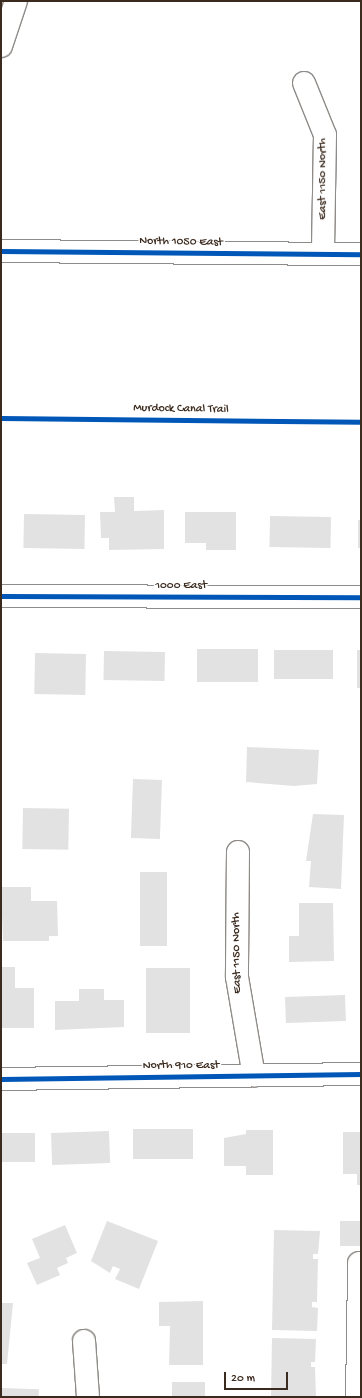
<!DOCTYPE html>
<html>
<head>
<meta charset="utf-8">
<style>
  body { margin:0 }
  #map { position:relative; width:362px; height:1398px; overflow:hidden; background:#fff; font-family:"Gochi Hand",sans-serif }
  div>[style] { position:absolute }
  .building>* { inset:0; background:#e3e2e2; transform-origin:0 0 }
  .roads { filter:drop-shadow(1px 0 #8e8b88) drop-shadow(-1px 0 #8e8b88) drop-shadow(0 1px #8e8b88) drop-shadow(0 -1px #8e8b88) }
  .minor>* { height:22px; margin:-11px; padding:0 11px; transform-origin:11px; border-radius:11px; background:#fff }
  .cycleway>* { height:5px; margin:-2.5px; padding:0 2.5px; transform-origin:2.5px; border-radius:2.5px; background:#0057b8 }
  span { translate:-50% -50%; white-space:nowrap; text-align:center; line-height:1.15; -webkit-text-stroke:3px #fff; paint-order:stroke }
  .street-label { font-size:12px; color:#3b2a1e }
  .frame { position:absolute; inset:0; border:2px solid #3b2a1e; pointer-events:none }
  .scale { position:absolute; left:224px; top:1372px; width:64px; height:18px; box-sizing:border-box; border:2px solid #3b2a1e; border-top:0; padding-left:5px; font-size:12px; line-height:14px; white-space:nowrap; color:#3b2a1e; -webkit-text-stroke:3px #fff; paint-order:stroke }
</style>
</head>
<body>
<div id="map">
  <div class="building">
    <div style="clip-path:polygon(114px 497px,134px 497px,134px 511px,164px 510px,164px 549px,109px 550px,109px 538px,101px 538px,100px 512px,115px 512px)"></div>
    <div style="clip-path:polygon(185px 512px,236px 512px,236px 550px,206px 550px,206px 543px,185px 543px)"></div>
    <div style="left:24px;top:514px;width:61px;height:34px;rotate:1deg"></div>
    <div style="left:270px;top:516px;width:61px;height:31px;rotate:1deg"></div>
    <div style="left:358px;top:520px;width:3px;height:28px"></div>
    <div style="left:258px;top:649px;width:33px;height:61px;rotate:90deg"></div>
    <div style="left:333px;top:650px;width:29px;height:59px;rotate:90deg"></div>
    <div style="left:357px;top:650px;width:4px;height:38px"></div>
    <div style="left:104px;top:651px;width:61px;height:29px;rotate:1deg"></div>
    <div style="left:35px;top:653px;width:51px;height:41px;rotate:1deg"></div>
    <div style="clip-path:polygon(247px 747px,319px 750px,317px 784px,294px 786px,246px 782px)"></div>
    <div style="left:133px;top:779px;width:29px;height:59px;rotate:2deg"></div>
    <div style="left:23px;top:808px;width:46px;height:41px;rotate:1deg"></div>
    <div style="clip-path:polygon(313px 814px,344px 815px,341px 889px,309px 887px,311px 861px,306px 861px)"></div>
    <div style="left:140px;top:872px;width:27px;height:74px"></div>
    <div style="clip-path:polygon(1px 887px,31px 887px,31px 901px,57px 901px,58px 936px,49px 936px,49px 941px,3px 941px)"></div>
    <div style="clip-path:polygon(299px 903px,333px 903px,334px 961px,289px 962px,289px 936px,299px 936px)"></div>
    <div style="clip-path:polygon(1px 967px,15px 967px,15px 988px,34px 988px,34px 1028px,1px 1028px)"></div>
    <div style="left:146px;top:968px;width:44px;height:65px"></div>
    <div style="clip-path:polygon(79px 989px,104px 989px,104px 1000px,124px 1000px,124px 1027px,55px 1030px,55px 1001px,79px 1001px)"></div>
    <div style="left:345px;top:995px;width:26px;height:60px;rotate:88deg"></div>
    <div style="left:193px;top:1129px;width:30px;height:60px;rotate:90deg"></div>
    <div style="clip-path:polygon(246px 1130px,273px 1130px,273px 1175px,246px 1175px,246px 1166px,224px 1166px,224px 1138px,246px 1134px)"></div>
    <div style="left:109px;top:1131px;width:32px;height:58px;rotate:88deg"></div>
    <div style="clip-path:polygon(343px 1132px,361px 1132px,361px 1185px,357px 1185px,357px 1174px,343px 1174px)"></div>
    <div style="left:1px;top:1133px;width:34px;height:29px"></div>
    <div style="clip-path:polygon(107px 1221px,158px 1241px,139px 1289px,115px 1279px,120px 1269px,113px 1266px,110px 1273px,91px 1261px)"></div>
    <div style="left:340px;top:1221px;width:21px;height:25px"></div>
    <div style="clip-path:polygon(65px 1225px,77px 1253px,66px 1258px,68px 1263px,57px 1268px,60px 1275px,37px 1285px,27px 1263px,40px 1258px,32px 1239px)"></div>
    <div style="clip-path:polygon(274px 1230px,320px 1231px,318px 1254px,313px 1254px,313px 1259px,318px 1259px,317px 1302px,312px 1302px,312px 1307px,318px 1308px,317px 1331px,272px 1330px)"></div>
    <div style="clip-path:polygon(203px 1301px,203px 1365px,169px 1365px,170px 1326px,159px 1326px,159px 1302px)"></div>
    <div style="clip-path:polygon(1px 1303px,13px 1303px,7px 1364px,1px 1364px)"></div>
    <div style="clip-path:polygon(272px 1338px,316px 1339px,315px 1362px,311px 1362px,311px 1367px,315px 1367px,316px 1397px,271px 1397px)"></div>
    <div style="left:172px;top:1382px;width:33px;height:15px"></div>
    <div style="left:1px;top:1388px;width:38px;height:9px;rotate:2deg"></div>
  </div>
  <div class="roads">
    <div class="minor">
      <div style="left:1px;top:46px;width:47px;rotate:-71.6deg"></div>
      <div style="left:304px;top:83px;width:56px;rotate:68deg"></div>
      <div style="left:325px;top:135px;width:119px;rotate:91deg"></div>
      <div style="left:1px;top:251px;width:360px;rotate:0.5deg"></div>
      <div style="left:1px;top:596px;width:360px;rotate:0.2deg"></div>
      <div style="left:238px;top:852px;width:125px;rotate:90.5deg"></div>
      <div style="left:237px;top:977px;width:100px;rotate:80.3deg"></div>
      <div style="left:1px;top:1079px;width:360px;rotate:-0.8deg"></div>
      <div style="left:84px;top:1341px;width:56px;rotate:85.9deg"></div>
      <div style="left:357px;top:1397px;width:134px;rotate:-89.1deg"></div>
    </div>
  </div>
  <div class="cycleway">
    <div style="left:1px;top:251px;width:360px;rotate:0.5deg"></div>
    <div style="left:1px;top:418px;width:360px;rotate:0.6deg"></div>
    <div style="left:1px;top:596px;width:360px;rotate:0.2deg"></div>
    <div style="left:1px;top:1079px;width:360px;rotate:-0.8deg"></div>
  </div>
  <div class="street-label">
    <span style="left:324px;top:179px;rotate:-90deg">East 1150 North</span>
    <span style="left:181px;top:243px;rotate:1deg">North 1050 East</span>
    <span style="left:181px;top:410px;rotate:1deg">Murdock Canal Trail</span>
    <span style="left:181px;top:587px">1000 East</span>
    <span style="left:238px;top:953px;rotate:-91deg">East 1150 North</span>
    <span style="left:181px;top:1067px">North 910 East</span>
  </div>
  <div class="frame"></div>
  <div class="scale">20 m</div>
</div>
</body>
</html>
